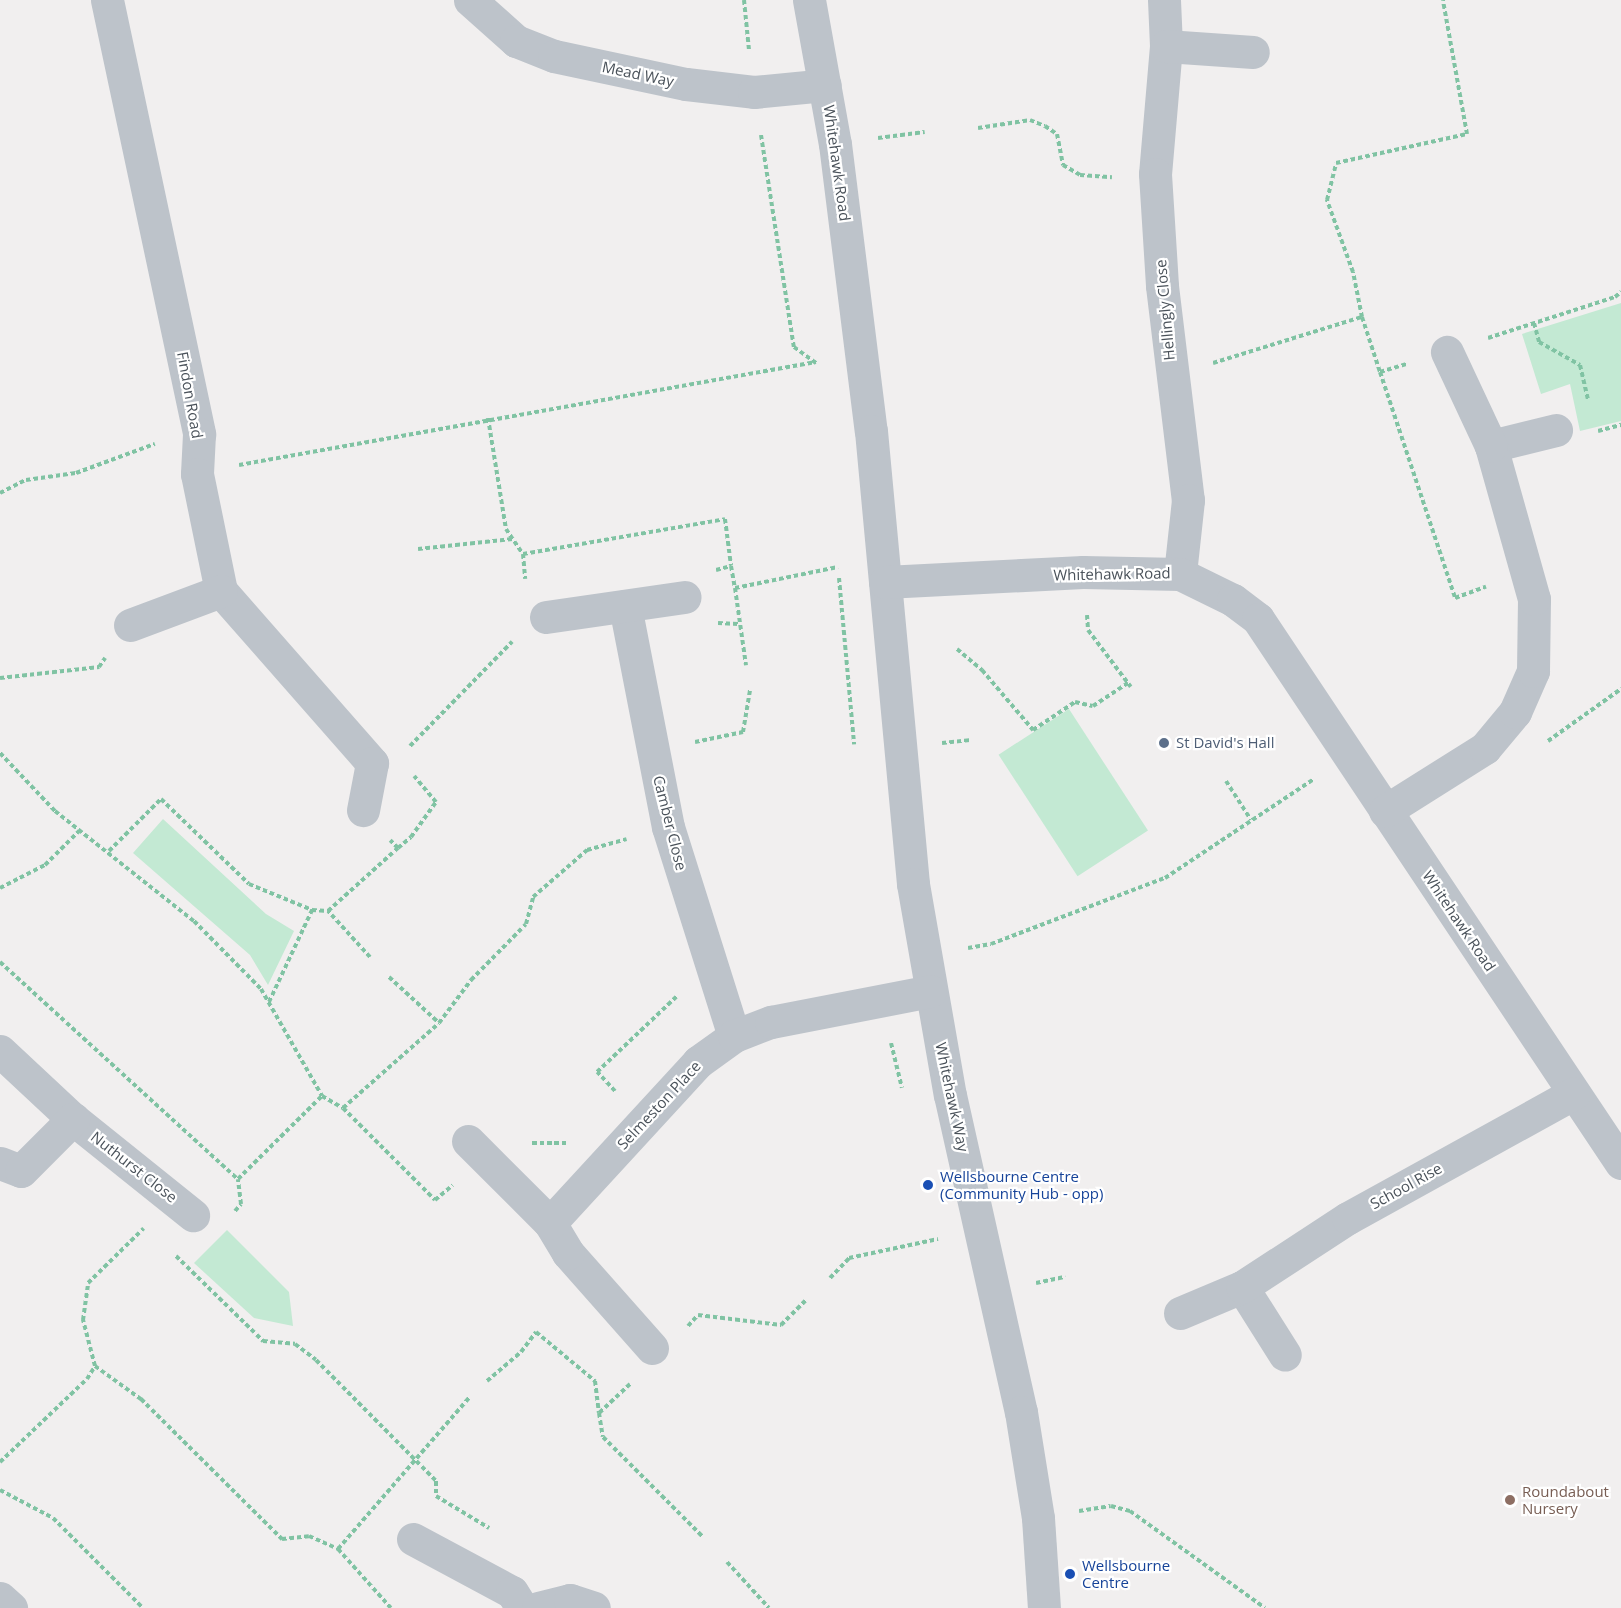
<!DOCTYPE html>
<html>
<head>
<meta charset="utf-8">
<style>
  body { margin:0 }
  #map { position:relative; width:1621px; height:1608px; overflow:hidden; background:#f1efef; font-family:"Open Sans",sans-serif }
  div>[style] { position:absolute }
  .green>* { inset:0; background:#c3e9d3; transform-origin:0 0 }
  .path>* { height:4px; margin-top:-2px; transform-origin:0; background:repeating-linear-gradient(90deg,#80c3a3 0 4.5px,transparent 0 7.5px) }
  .minor>* { height:33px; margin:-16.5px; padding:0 16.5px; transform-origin:16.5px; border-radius:16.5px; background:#bdc3ca }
  .dots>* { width:16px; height:16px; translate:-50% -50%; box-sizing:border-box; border:3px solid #fff; border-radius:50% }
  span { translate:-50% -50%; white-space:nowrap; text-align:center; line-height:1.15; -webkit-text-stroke:4.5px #fff; paint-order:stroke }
  .street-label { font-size:15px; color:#4a525a }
  .service-label { font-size:15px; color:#4e5e75 }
  .left { translate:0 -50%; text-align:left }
  .transit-label { font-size:15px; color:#164399 }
  .education-label { font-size:15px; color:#785e54 }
</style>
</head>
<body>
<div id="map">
  <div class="green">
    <div style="clip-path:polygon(1621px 303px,1621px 421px,1580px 431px,1570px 384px,1541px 394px,1522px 334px)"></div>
    <div style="left:1069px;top:709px;width:145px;height:84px;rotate:57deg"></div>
    <div style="clip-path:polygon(163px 819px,266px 914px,294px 931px,268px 985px,250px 955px,133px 853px)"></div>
    <div style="clip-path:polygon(227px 1230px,289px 1292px,293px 1326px,254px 1318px,194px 1263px)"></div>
  </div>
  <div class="path">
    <div style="left:744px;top:0;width:50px;rotate:84.3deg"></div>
    <div style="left:978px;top:128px;width:53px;rotate:-8.7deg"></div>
    <div style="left:1030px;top:120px;width:16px;rotate:22deg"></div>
    <div style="left:1045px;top:126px;width:14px;rotate:34deg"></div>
    <div style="left:1057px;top:134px;width:32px;rotate:79deg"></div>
    <div style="left:1063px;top:165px;width:20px;rotate:30deg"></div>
    <div style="left:1080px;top:175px;width:32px;rotate:4deg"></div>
    <div style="left:761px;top:135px;width:215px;rotate:81.2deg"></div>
    <div style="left:794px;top:347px;width:29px;rotate:36deg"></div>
    <div style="left:878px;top:138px;width:47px;rotate:-7.3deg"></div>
    <div style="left:1362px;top:317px;width:46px;rotate:-101.3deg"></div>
    <div style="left:1353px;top:272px;width:77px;rotate:-109.9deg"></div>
    <div style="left:1327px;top:200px;width:38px;rotate:-76deg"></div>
    <div style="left:1336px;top:163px;width:134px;rotate:-12.5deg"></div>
    <div style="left:1467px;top:134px;width:136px;rotate:-100.2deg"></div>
    <div style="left:1534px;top:323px;width:20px;rotate:75deg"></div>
    <div style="left:1539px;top:342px;width:47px;rotate:29.3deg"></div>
    <div style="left:1580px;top:365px;width:37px;rotate:77deg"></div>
    <div style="left:1488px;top:338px;width:133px;rotate:-17.9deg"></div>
    <div style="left:1615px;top:297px;width:8px;rotate:-40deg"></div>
    <div style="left:1213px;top:363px;width:156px;rotate:-17.2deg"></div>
    <div style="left:1362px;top:317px;width:58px;rotate:71.9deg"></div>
    <div style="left:1380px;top:372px;width:28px;rotate:-17deg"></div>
    <div style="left:1380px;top:372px;width:238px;rotate:71.6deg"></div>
    <div style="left:1455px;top:598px;width:33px;rotate:-20deg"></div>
    <div style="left:488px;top:418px;width:112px;rotate:80.8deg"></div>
    <div style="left:506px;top:529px;width:30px;rotate:56deg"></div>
    <div style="left:523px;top:554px;width:25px;rotate:85deg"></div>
    <div style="left:1598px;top:431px;width:24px;rotate:-15deg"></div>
    <div style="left:239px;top:465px;width:586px;rotate:-10.12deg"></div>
    <div style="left:0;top:493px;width:29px;rotate:-27deg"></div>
    <div style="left:26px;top:480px;width:50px;rotate:-8deg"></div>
    <div style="left:76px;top:473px;width:84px;rotate:-20.2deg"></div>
    <div style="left:418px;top:549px;width:95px;rotate:-6.1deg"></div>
    <div style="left:523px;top:554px;width:205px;rotate:-9.8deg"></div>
    <div style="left:725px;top:519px;width:47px;rotate:82.7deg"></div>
    <div style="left:716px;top:570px;width:16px;rotate:-15deg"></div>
    <div style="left:731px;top:566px;width:22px;rotate:80deg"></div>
    <div style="left:735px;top:588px;width:105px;rotate:-11.5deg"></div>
    <div style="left:839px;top:578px;width:167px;rotate:84.8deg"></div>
    <div style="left:735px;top:588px;width:78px;rotate:81.9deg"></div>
    <div style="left:1087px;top:615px;width:15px;rotate:86deg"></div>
    <div style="left:1088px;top:630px;width:71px;rotate:53deg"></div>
    <div style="left:718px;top:623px;width:20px;rotate:3deg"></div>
    <div style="left:957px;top:649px;width:33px;rotate:40deg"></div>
    <div style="left:982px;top:670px;width:79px;rotate:49.6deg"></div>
    <div style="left:1033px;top:730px;width:50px;rotate:-33.7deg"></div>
    <div style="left:1075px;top:702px;width:18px;rotate:13deg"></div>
    <div style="left:1093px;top:706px;width:42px;rotate:-33.3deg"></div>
    <div style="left:0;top:678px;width:100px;rotate:-6.3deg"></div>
    <div style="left:99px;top:667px;width:11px;rotate:-56deg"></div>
    <div style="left:1548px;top:741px;width:90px;rotate:-35.5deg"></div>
    <div style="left:695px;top:742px;width:49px;rotate:-11.8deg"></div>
    <div style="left:743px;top:732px;width:43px;rotate:-80.5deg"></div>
    <div style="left:942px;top:743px;width:30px;rotate:-6deg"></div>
    <div style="left:410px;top:746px;width:146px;rotate:-45.6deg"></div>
    <div style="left:0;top:753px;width:80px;rotate:46.5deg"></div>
    <div style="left:55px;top:811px;width:177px;rotate:38.4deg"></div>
    <div style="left:194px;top:921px;width:95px;rotate:45.4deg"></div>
    <div style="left:261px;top:989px;width:123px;rotate:60.3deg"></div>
    <div style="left:322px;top:1096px;width:24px;rotate:30deg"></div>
    <div style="left:343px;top:1108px;width:130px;rotate:45deg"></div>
    <div style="left:435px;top:1200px;width:23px;rotate:-40deg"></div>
    <div style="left:1226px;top:781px;width:46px;rotate:57.3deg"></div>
    <div style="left:398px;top:848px;width:17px;rotate:-40deg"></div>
    <div style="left:411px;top:837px;width:43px;rotate:-54.5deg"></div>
    <div style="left:436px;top:802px;width:34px;rotate:-130deg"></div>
    <div style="left:109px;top:851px;width:74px;rotate:-45deg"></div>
    <div style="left:161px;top:799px;width:122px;rotate:44deg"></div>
    <div style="left:249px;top:884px;width:68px;rotate:22.4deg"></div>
    <div style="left:0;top:888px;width:51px;rotate:-27.1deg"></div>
    <div style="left:45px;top:865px;width:49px;rotate:-45deg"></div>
    <div style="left:968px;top:948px;width:23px;rotate:-10deg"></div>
    <div style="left:991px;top:944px;width:186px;rotate:-20.8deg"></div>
    <div style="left:1165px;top:878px;width:179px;rotate:-33.6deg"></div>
    <div style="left:370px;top:957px;width:62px;rotate:-132.4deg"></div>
    <div style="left:328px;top:911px;width:94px;rotate:-42deg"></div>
    <div style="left:398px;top:848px;width:11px;rotate:-135deg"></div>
    <div style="left:0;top:962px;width:322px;rotate:42.4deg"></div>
    <div style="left:389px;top:977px;width:68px;rotate:42.6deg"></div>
    <div style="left:269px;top:1002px;width:102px;rotate:-64.9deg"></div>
    <div style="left:312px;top:910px;width:16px;rotate:4deg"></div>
    <div style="left:891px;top:1043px;width:46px;rotate:76.3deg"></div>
    <div style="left:615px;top:1091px;width:26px;rotate:-133deg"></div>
    <div style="left:597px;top:1072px;width:110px;rotate:-43.5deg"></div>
    <div style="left:343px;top:1108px;width:128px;rotate:-41.5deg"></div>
    <div style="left:439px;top:1023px;width:54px;rotate:-53.3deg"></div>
    <div style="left:471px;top:980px;width:78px;rotate:-45.5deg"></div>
    <div style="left:526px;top:924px;width:28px;rotate:-75deg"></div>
    <div style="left:533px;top:897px;width:72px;rotate:-41deg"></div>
    <div style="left:587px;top:850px;width:41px;rotate:-15.4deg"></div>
    <div style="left:532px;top:1143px;width:34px"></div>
    <div style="left:235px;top:1211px;width:9px;rotate:-49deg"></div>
    <div style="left:241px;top:1204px;width:25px;rotate:-97deg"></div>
    <div style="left:238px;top:1179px;width:118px;rotate:-44.7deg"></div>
    <div style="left:176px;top:1256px;width:122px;rotate:44.3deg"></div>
    <div style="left:263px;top:1341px;width:32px;rotate:5deg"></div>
    <div style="left:295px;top:1344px;width:26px;rotate:37deg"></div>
    <div style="left:316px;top:1360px;width:170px;rotate:45.2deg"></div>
    <div style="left:436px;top:1481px;width:15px;rotate:90deg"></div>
    <div style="left:436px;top:1496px;width:62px;rotate:31.1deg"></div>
    <div style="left:830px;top:1278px;width:28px;rotate:-46deg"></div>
    <div style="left:849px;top:1258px;width:91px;rotate:-12.1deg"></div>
    <div style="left:1036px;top:1283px;width:30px;rotate:-12deg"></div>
    <div style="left:688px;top:1326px;width:15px;rotate:-48deg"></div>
    <div style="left:698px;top:1315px;width:84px;rotate:6.9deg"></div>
    <div style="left:781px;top:1325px;width:35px;rotate:-45deg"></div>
    <div style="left:95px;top:1366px;width:57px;rotate:35.7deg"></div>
    <div style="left:141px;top:1399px;width:199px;rotate:44.8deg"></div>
    <div style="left:282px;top:1539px;width:27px;rotate:-6deg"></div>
    <div style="left:309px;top:1536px;width:32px;rotate:24deg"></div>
    <div style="left:338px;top:1549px;width:200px;rotate:-49.1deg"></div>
    <div style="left:487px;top:1381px;width:45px;rotate:-40.5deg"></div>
    <div style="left:521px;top:1352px;width:25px;rotate:-53deg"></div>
    <div style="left:536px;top:1332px;width:77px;rotate:39.7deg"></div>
    <div style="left:595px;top:1381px;width:32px;rotate:83deg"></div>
    <div style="left:630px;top:1384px;width:42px;rotate:136.9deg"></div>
    <div style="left:599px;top:1413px;width:24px;rotate:81deg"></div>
    <div style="left:603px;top:1437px;width:140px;rotate:45deg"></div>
    <div style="left:0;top:1462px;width:120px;rotate:-43.7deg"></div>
    <div style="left:87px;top:1379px;width:15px;rotate:-58deg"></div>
    <div style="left:95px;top:1366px;width:48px;rotate:-104.6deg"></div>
    <div style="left:83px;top:1320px;width:37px;rotate:-82deg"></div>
    <div style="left:88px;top:1283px;width:78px;rotate:-44.5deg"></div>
    <div style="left:0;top:1490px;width:60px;rotate:27.8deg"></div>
    <div style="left:53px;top:1518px;width:127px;rotate:45deg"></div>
    <div style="left:1079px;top:1511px;width:32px;rotate:-9deg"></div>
    <div style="left:1111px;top:1506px;width:20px;rotate:15deg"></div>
    <div style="left:1130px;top:1511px;width:166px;rotate:35.7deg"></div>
    <div style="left:338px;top:1549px;width:79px;rotate:48.1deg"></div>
    <div style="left:727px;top:1562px;width:62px;rotate:47.6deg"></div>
  </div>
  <div class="minor">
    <div style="left:107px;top:0;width:444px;rotate:78deg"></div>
    <div style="left:199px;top:434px;width:40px;rotate:92.9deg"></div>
    <div style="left:197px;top:474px;width:119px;rotate:78.4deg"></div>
    <div style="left:221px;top:591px;width:229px;rotate:48.7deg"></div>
    <div style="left:372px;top:763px;width:48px;rotate:100.8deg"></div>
    <div style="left:470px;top:0;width:62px;rotate:41.7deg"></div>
    <div style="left:516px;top:41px;width:41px;rotate:21.5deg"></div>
    <div style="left:554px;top:56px;width:135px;rotate:12deg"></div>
    <div style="left:686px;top:84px;width:68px;rotate:6.7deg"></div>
    <div style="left:754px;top:92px;width:71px;rotate:-5.6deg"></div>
    <div style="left:809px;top:0;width:146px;rotate:79.8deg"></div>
    <div style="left:835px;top:144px;width:289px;rotate:82.9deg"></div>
    <div style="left:871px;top:431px;width:455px;rotate:84.7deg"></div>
    <div style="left:913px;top:884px;width:214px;rotate:80.1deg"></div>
    <div style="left:950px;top:1095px;width:325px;rotate:77.4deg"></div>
    <div style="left:1021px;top:1412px;width:107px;rotate:80.9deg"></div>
    <div style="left:1038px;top:1518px;width:90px;rotate:86.2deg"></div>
    <div style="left:1164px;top:0;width:46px;rotate:87.5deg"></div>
    <div style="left:1166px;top:46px;width:128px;rotate:94.9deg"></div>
    <div style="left:1155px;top:174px;width:112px;rotate:86.4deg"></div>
    <div style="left:1162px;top:286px;width:216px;rotate:83.1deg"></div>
    <div style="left:1188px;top:500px;width:74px;rotate:96.2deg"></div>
    <div style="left:1166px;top:46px;width:87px;rotate:3.9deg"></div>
    <div style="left:1491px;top:446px;width:67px;rotate:-13.8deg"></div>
    <div style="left:885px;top:582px;width:198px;rotate:-2.9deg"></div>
    <div style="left:1083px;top:572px;width:97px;rotate:1.2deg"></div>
    <div style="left:1180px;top:574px;width:59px;rotate:26.1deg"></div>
    <div style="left:1233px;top:600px;width:31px;rotate:37deg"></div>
    <div style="left:1258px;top:619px;width:654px;rotate:56.29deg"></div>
    <div style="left:625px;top:606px;width:225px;rotate:79deg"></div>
    <div style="left:668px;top:827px;width:219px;rotate:72.5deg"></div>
    <div style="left:546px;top:617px;width:140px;rotate:-8.2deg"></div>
    <div style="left:130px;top:625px;width:97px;rotate:-20.5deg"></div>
    <div style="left:1385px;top:811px;width:118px;rotate:-32.2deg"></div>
    <div style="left:1485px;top:748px;width:47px;rotate:-50.2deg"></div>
    <div style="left:1515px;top:712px;width:45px;rotate:-66.3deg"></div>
    <div style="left:1533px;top:671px;width:72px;rotate:-89.2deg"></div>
    <div style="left:1534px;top:599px;width:159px;rotate:-105.7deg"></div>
    <div style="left:1491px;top:446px;width:104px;rotate:-115.1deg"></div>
    <div style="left:0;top:1051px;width:100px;rotate:43deg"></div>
    <div style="left:73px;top:1119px;width:154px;rotate:38.7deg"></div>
    <div style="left:468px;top:1141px;width:116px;rotate:45deg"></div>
    <div style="left:0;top:1163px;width:22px;rotate:21deg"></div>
    <div style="left:21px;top:1171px;width:74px;rotate:-45deg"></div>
    <div style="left:1242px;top:1287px;width:80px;rotate:57.7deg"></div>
    <div style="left:1180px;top:1313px;width:67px;rotate:-22.8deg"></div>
    <div style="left:1242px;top:1287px;width:126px;rotate:-33.1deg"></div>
    <div style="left:1348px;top:1218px;width:258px;rotate:-28.9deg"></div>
    <div style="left:652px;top:1348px;width:127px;rotate:-131.5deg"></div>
    <div style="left:568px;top:1253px;width:35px;rotate:-121deg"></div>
    <div style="left:550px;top:1223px;width:219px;rotate:-47.4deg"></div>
    <div style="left:698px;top:1062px;width:44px;rotate:-35.8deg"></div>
    <div style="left:734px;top:1036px;width:40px;rotate:-21deg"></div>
    <div style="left:771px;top:1022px;width:162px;rotate:-11deg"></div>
    <div style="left:413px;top:1539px;width:112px;rotate:28.2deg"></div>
    <div style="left:512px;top:1592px;width:19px;rotate:58deg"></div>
    <div style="left:0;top:1598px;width:15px;rotate:42deg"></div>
    <div style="left:538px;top:1608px;width:33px;rotate:-14deg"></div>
    <div style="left:570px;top:1600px;width:25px;rotate:18deg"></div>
  </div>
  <div class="dots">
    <div style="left:1164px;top:743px;background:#5c6f8a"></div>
    <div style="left:928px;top:1185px;background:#1a4fb4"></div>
    <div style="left:1510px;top:1500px;background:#8d6e63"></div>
    <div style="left:1070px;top:1574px;background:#1a4fb4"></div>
  </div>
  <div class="street-label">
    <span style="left:638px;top:74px;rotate:12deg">Mead Way</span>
    <span style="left:837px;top:163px;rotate:82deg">Whitehawk Road</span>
    <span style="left:1165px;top:310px;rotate:-95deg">Hellingly Close</span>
    <span style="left:190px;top:395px;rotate:80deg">Findon Road</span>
    <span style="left:1112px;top:574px;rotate:-1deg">Whitehawk Road</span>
    <span style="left:670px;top:823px;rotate:76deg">Camber Close</span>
    <span style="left:1459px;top:921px;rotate:56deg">Whitehawk Road</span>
    <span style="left:952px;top:1097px;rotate:78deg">Whitehawk Way</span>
    <span style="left:659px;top:1105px;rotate:-47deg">Selmeston Place</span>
    <span style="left:134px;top:1167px;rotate:38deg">Nuthurst Close</span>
    <span style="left:1406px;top:1186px;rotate:-29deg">School Rise</span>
  </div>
  <div class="service-label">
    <span class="left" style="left:1176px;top:743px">St David's Hall</span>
  </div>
  <div class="transit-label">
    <span class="left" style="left:940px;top:1185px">Wellsbourne Centre<br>(Community Hub - opp)</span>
    <span class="left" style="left:1082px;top:1574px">Wellsbourne<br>Centre</span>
  </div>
  <div class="education-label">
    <span class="left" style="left:1522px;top:1500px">Roundabout<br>Nursery</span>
  </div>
</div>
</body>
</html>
